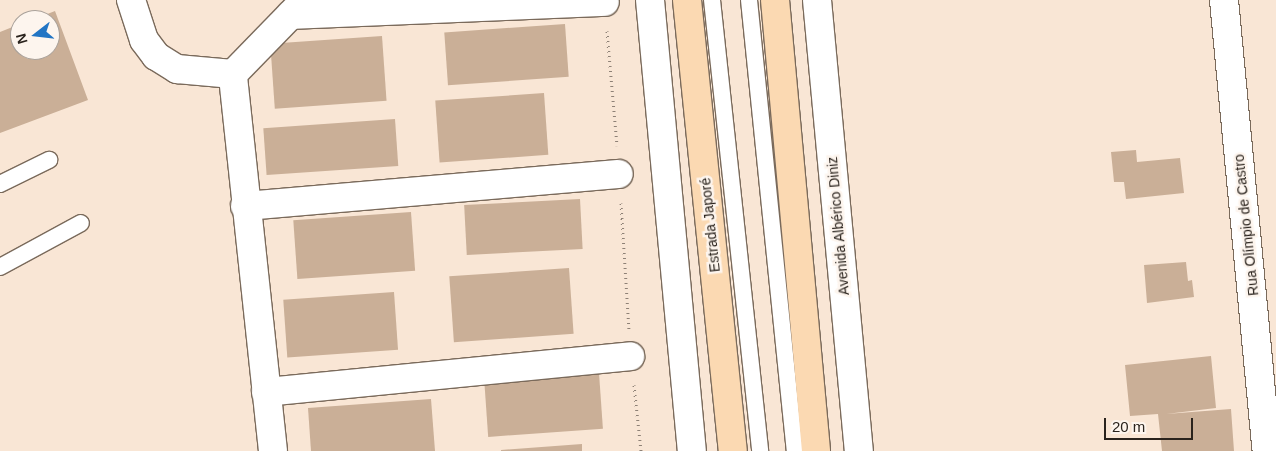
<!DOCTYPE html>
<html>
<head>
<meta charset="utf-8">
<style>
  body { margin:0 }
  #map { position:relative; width:1276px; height:451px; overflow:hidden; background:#f9e6d5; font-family:Arial,sans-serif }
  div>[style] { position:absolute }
  .building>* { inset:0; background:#caaf97; transform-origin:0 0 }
  .path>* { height:3px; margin-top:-1.5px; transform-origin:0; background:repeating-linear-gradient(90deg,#8e8176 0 1px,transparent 0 5px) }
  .roads { filter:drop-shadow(1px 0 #7a6a5b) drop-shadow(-1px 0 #7a6a5b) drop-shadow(0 1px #7a6a5b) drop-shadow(0 -1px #7a6a5b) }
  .service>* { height:16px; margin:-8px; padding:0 8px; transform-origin:8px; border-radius:8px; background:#fff }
  .minor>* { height:28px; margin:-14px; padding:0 14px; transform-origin:14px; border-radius:14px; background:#fff }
  .primary>* { height:28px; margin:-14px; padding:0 14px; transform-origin:14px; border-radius:14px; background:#fbd9b2 }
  span { translate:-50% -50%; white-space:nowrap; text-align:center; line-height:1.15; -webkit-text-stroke:5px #fdf5ee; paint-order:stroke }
  .street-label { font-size:14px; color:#2a231d }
  .north { position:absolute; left:10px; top:10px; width:50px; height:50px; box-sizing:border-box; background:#fdf5ee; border:1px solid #a9a19a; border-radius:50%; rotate:254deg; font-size:14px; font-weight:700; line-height:20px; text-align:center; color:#2a231d }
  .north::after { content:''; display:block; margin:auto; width:18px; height:22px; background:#2275c4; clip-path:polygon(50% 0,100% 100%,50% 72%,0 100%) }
  .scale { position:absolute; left:1104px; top:418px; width:89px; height:22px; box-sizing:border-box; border:2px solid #2a231d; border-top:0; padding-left:6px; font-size:15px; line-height:18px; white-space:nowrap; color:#2a231d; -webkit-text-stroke:4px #fdf5ee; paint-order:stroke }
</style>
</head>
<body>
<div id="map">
  <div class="building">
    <div style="clip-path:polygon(55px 11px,88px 100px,0 133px,0 32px,20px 24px,20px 50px,50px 50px,50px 20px,32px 20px)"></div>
    <div style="left:565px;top:24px;width:53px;height:121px;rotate:86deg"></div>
    <div style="left:382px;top:36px;width:65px;height:112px;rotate:86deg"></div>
    <div style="left:544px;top:93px;width:62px;height:109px;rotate:86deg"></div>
    <div style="left:395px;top:119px;width:47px;height:132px;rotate:86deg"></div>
    <div style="clip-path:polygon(1136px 150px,1137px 162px,1180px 158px,1184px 193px,1126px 199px,1124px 182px,1114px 182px,1111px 152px)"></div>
    <div style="left:580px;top:199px;width:50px;height:116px;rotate:87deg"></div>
    <div style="left:411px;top:212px;width:59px;height:118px;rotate:86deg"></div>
    <div style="clip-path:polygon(1186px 262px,1188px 281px,1192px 280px,1194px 297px,1147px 303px,1144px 265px)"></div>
    <div style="left:569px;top:268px;width:66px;height:120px;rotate:86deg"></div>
    <div style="left:394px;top:292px;width:58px;height:111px;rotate:86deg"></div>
    <div style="clip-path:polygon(1211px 356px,1216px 408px,1166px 414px,1231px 409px,1234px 451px,1162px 451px,1158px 414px,1130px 416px,1125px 365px)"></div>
    <div style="left:599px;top:373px;width:56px;height:115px;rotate:86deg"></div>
    <div style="clip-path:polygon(431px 399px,435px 451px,311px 451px,308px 408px)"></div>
    <div style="clip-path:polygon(582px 444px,582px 451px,501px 451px,501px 450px)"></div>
  </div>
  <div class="path">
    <div style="left:607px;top:31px;width:115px;rotate:85deg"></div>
    <div style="left:621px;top:203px;width:126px;rotate:86.4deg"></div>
    <div style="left:634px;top:385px;width:66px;rotate:83.9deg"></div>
  </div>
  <div class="roads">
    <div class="service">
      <div style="left:712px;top:0;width:454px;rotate:83.9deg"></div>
      <div style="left:749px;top:0;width:453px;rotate:84.2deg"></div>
      <div style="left:0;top:184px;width:55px;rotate:-26.1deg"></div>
      <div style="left:0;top:267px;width:92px;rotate:-28.5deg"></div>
    </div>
    <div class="minor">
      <div style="left:131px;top:0;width:42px;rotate:72deg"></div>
      <div style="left:144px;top:40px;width:20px;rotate:53deg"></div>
      <div style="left:156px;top:56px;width:25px;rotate:32deg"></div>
      <div style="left:177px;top:69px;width:56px;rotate:5.1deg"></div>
      <div style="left:650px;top:0;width:453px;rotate:84.7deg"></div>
      <div style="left:817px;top:0;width:453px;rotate:84.7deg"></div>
      <div style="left:1224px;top:0;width:453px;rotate:84.6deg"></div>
      <div style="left:291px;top:15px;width:314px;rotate:-2.4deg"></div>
      <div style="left:245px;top:206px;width:375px;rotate:-4.9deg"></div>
      <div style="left:266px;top:392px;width:366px;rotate:-5.6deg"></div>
      <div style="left:273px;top:451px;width:379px;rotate:-96.1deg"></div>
      <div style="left:233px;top:74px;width:103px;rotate:-45.8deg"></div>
    </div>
    <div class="primary">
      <div style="left:687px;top:0;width:453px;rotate:84.2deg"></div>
      <div style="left:775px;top:0;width:453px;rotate:84.8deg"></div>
    </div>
  </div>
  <div class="street-label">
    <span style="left:710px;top:225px;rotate:-96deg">Estrada Japoré</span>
    <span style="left:1246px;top:225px;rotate:-96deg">Rua Olímpio de Castro</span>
    <span style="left:838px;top:226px;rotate:-95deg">Avenida Albérico Diniz</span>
  </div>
  <div class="north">N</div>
  <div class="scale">20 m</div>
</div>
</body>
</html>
